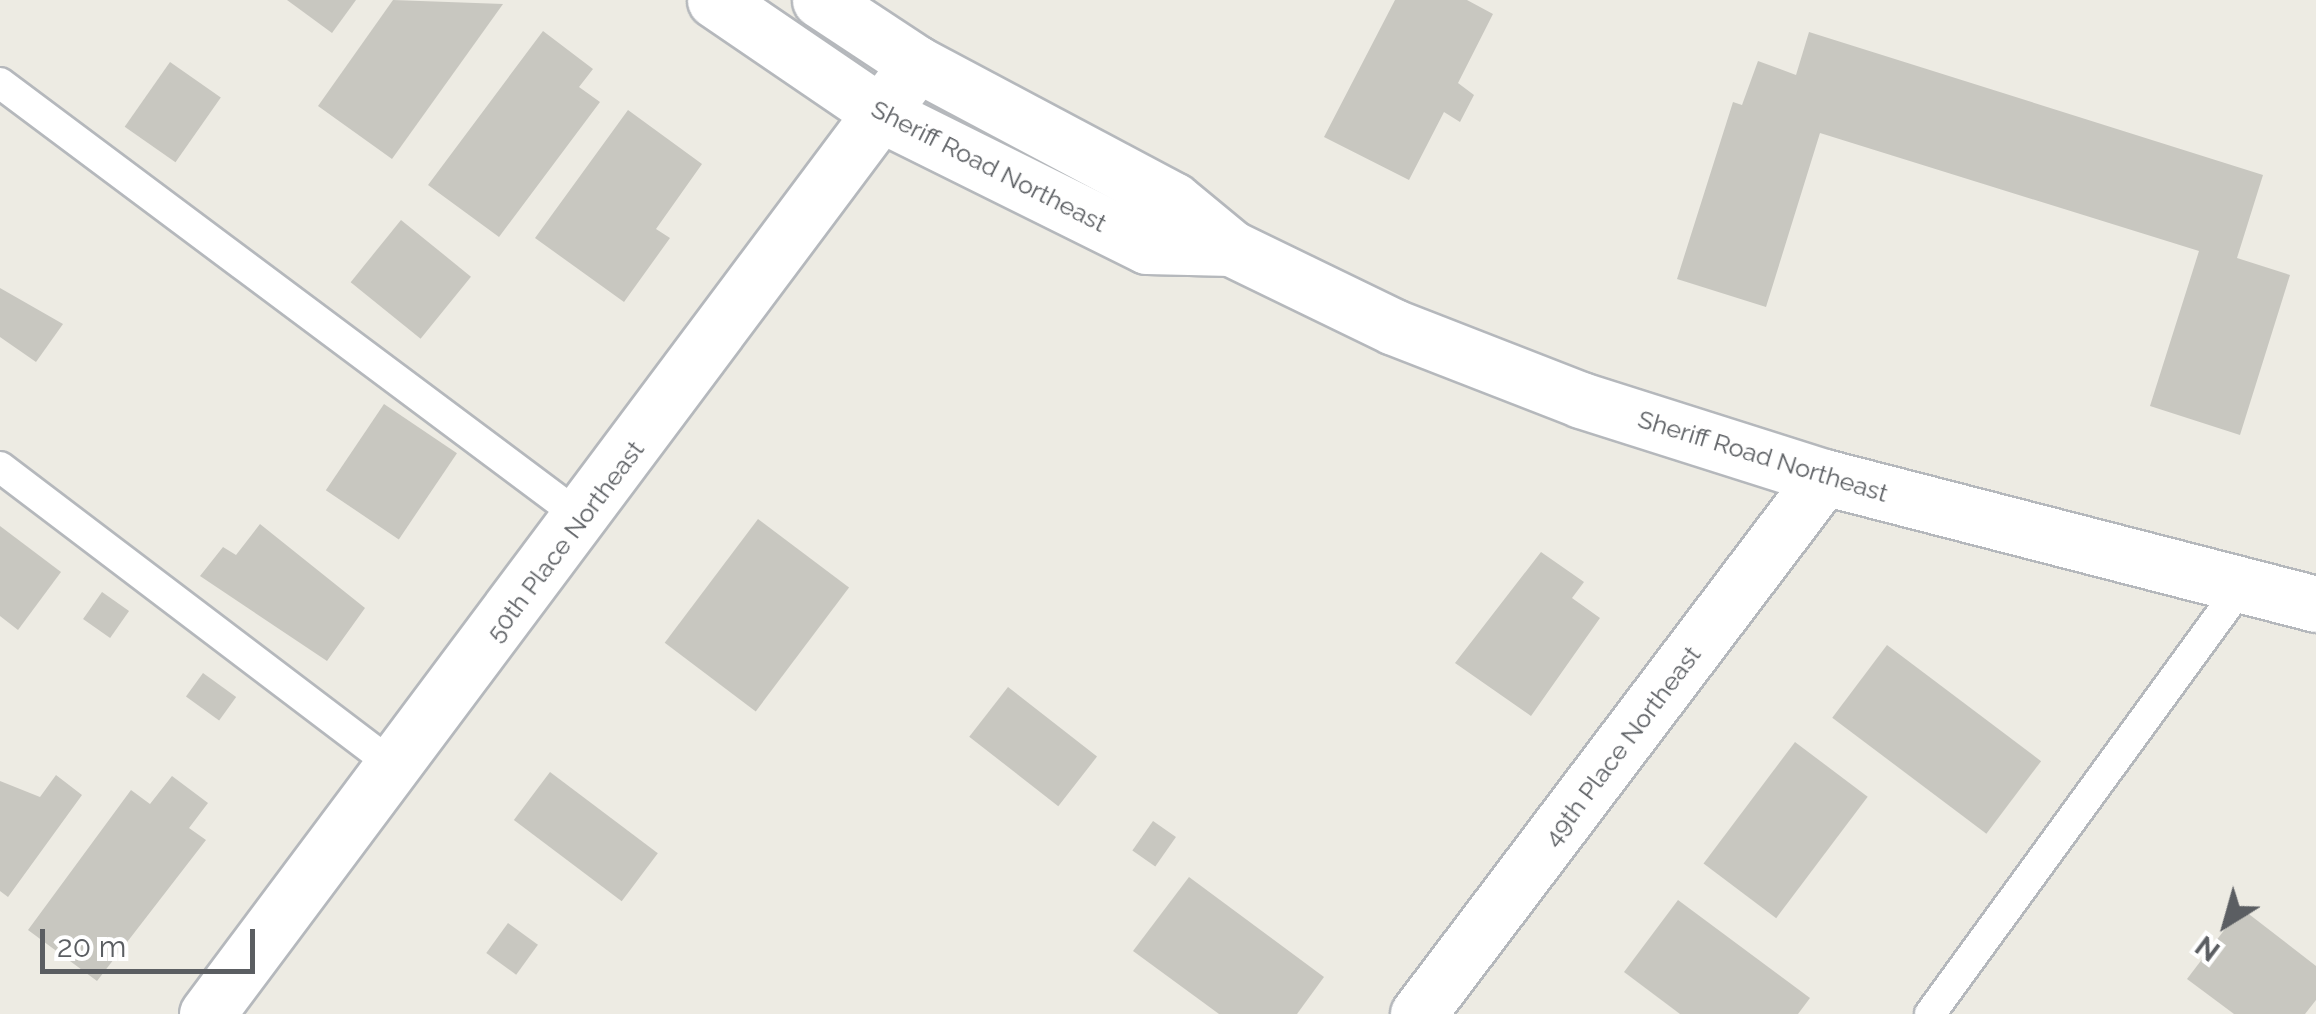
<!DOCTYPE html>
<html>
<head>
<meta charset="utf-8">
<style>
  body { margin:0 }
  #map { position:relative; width:2316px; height:1014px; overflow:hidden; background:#edebe3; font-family:Raleway,sans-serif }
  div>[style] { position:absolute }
  .building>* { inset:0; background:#c8c7c0; transform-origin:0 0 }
  .roads { filter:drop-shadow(2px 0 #b5b8bc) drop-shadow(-2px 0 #b5b8bc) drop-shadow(0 2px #b5b8bc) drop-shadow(0 -2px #b5b8bc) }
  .service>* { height:30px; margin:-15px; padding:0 15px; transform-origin:15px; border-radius:15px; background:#fff }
  .minor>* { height:55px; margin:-27.5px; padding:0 27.5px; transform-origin:27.5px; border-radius:27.5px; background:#fff }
  .secondary>* { height:55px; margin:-27.5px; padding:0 27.5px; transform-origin:27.5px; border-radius:27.5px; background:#fff }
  span { translate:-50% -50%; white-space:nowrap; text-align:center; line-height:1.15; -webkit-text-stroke:9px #fff; paint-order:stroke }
  .street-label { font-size:25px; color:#5b5e62 }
  .north { position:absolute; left:2176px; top:874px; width:100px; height:100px; -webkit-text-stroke:8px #fff; paint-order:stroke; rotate:217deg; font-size:28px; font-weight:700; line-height:40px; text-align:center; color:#5b5e62 }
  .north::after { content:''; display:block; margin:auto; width:35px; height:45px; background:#5b5e62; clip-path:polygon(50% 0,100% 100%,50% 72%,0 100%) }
  .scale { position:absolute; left:40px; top:929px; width:215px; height:45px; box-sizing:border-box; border:5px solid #5b5e62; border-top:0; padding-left:12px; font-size:30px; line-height:35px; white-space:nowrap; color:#5b5e62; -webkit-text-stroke:8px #fff; paint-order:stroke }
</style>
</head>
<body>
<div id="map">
  <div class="building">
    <div style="clip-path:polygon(287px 0,356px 0,332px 33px)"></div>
    <div style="clip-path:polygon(393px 0,503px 4px,392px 159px,318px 106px)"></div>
    <div style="clip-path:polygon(1395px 0,1467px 0,1493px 14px,1458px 83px,1474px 95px,1460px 122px,1444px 112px,1409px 180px,1324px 137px)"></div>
    <div style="clip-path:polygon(543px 31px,593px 69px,579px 87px,600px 102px,499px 237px,428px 185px)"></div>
    <div style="clip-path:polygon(1809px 32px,2263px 175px,2237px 258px,2290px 275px,2240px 435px,2150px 406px,2199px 251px,1820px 133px,1766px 307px,1677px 279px,1733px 102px,1742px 105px,1758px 61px,1796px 75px)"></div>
    <div style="left:170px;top:62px;width:62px;height:79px;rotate:35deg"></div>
    <div style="clip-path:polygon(628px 110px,702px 164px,656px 229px,670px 238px,624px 302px,535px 238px)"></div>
    <div style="left:401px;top:220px;width:90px;height:80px;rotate:39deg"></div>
    <div style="clip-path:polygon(0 288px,63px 324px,36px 362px,0 337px)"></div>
    <div style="left:384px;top:404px;width:88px;height:104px;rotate:34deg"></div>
    <div style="left:758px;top:519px;width:114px;height:155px;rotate:37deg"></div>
    <div style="clip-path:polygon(260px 524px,365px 608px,327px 661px,200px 576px,223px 547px,236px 555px)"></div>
    <div style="clip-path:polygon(0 526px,61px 572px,18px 630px,0 616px)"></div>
    <div style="clip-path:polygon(1541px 552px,1584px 582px,1572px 598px,1600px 618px,1531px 716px,1455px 663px)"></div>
    <div style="left:102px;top:592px;width:33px;height:33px;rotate:35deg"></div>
    <div style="left:1887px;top:645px;width:193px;height:91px;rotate:37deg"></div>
    <div style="left:203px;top:673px;width:41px;height:29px;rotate:36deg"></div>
    <div style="left:1008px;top:687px;width:113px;height:63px;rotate:38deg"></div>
    <div style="left:1795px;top:742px;width:91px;height:152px;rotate:37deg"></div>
    <div style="left:550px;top:772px;width:135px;height:60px;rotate:37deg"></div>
    <div style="clip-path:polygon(56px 775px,82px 795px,8px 897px,0 891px,0 781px,40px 797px)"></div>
    <div style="clip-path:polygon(172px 776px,208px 803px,189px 828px,206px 840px,97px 981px,28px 930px,131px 790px,150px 804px)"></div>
    <div style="left:1153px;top:821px;width:28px;height:36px;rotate:35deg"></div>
    <div style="clip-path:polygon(1189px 877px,1324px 977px,1297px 1014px,1219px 1014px,1133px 951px)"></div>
    <div style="clip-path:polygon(1678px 900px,1810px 998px,1798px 1014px,1680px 1014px,1624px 972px)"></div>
    <div style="clip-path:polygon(2241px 908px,2316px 966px,2316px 1000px,2305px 1014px,2234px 1014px,2187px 979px)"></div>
    <div style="left:508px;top:923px;width:37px;height:37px;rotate:36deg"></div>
  </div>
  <div class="roads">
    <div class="service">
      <div style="left:0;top:83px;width:727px;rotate:36.78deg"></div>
      <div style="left:0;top:467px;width:495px;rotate:37.2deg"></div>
      <div style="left:1930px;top:1014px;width:532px;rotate:-53.95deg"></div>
    </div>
    <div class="minor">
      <div style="left:207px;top:1014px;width:1186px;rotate:-53.23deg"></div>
      <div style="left:1418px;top:1014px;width:673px;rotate:-52.91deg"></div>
    </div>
    <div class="secondary">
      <div style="left:715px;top:0;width:206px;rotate:34.3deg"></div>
      <div style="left:885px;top:116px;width:292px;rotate:26.4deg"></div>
      <div style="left:1147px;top:246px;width:84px;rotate:1.4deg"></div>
      <div style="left:820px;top:0;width:116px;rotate:33.4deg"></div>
      <div style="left:917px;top:64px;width:290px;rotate:28deg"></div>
      <div style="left:1173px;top:200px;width:75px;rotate:39.6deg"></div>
      <div style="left:1231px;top:248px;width:181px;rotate:25.9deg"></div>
      <div style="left:1394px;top:327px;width:201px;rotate:21.3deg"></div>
      <div style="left:1581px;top:400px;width:255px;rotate:17.6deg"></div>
      <div style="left:1824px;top:477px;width:508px;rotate:14.47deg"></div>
    </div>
  </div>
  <div class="street-label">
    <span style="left:989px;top:166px;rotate:27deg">Sheriff Road Northeast</span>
    <span style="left:1763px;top:456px;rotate:17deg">Sheriff Road Northeast</span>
    <span style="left:565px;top:541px;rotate:-53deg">50th Place Northeast</span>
    <span style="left:1622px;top:746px;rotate:-53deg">49th Place Northeast</span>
  </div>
  <div class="north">N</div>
  <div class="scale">20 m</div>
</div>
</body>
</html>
